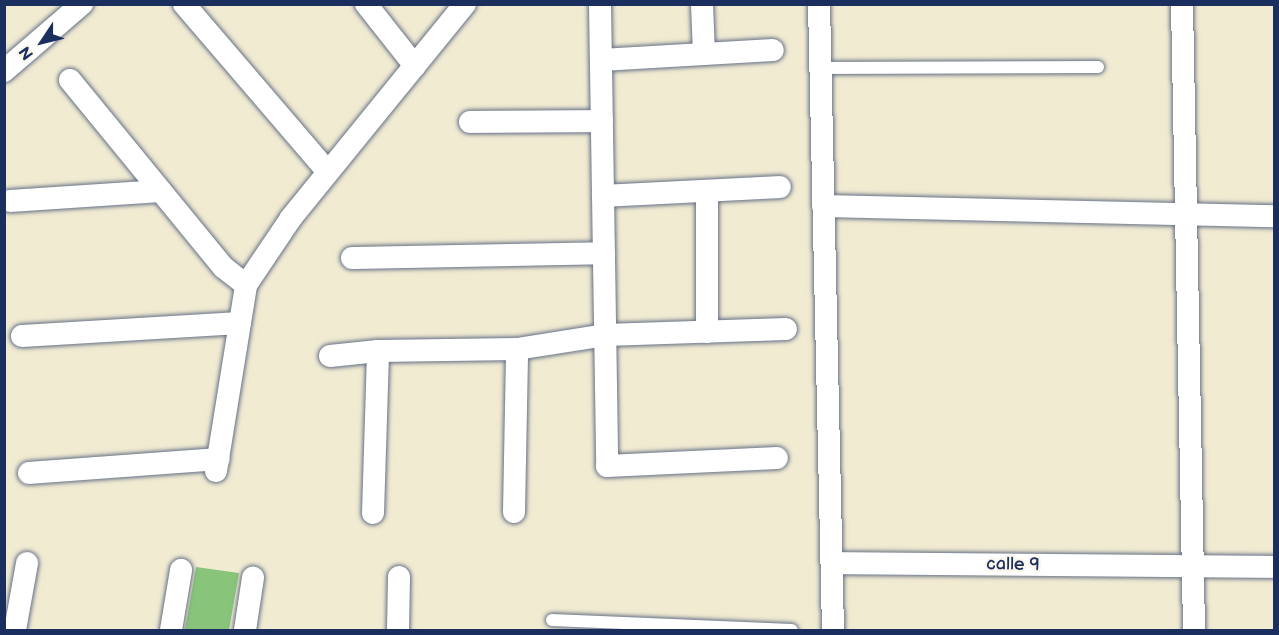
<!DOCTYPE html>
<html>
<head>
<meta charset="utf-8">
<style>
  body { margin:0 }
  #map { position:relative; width:1279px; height:635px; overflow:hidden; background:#f1ebd2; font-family:"Balsamiq Sans",sans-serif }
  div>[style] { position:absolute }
  .green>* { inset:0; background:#88c57b }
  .roads { filter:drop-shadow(0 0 2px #667187) drop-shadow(0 0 2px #667187) }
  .service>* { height:12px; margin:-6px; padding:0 6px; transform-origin:6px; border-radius:6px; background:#fff }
  .minor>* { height:22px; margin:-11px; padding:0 11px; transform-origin:11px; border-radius:11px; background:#fff }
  span { translate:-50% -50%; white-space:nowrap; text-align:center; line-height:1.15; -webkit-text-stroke:5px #fbf7ec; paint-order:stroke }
  .street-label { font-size:18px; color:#1b2f5e }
  .frame { position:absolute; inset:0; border:6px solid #1b2f5e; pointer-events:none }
  .north { position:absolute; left:12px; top:12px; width:60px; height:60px; -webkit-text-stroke:4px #fbf7ec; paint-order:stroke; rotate:235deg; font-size:16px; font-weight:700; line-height:24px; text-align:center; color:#1b2f5e }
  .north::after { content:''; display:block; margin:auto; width:21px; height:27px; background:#1b2f5e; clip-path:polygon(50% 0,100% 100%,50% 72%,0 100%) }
</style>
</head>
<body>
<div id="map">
  <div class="green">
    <i style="clip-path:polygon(196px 567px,239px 573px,229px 630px,185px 630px)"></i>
  </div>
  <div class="roads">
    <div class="service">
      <i style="left:820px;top:68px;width:278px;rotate:-0.2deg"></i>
      <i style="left:552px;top:620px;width:240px;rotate:2.4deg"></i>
    </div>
    <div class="minor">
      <i style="left:184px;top:4px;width:221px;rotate:49.4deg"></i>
      <i style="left:366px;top:4px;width:79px;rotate:51.7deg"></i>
      <i style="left:600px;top:4px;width:462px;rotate:89.1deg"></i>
      <i style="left:607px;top:466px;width:170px;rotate:-2.7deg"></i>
      <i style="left:702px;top:4px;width:50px;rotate:87.7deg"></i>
      <i style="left:819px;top:4px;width:626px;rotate:88.72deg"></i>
      <i style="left:1182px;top:4px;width:626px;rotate:88.9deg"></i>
      <i style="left:601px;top:60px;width:172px;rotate:-3.3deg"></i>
      <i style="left:4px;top:71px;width:103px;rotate:-40.7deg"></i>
      <i style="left:70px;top:80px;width:242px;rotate:50.7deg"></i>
      <i style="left:223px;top:267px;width:29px;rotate:38deg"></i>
      <i style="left:470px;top:122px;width:132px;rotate:-0.4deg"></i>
      <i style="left:603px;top:196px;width:177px;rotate:-2.9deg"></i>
      <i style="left:10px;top:201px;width:151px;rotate:-3.8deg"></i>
      <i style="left:823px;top:206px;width:451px;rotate:1.3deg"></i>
      <i style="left:352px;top:258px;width:252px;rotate:-1.1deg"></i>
      <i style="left:707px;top:332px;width:141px;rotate:-90deg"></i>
      <i style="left:22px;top:336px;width:218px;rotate:-3.4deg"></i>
      <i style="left:330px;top:356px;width:48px;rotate:-5.9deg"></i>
      <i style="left:378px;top:351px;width:139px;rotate:-0.8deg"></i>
      <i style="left:517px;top:349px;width:89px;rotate:-9deg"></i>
      <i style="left:605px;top:335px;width:181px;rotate:-1.9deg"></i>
      <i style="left:216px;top:471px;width:188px;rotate:-80.8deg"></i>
      <i style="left:246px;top:285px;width:81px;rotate:-56.1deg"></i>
      <i style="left:291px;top:218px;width:276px;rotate:-50.9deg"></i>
      <i style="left:29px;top:473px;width:190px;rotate:-4.2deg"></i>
      <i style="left:514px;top:512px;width:163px;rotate:-88.9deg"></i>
      <i style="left:373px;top:513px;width:162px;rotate:-88.2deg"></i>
      <i style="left:832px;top:563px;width:442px;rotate:0.5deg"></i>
      <i style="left:15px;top:630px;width:68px;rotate:-79.8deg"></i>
      <i style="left:171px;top:630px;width:61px;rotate:-80.5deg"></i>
      <i style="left:245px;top:630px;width:53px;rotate:-81.3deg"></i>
      <i style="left:398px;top:630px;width:53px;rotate:-88.9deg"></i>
    </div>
  </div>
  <div class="street-label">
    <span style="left:1013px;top:565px;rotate:1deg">calle 9</span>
  </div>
  <div class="frame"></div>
  <div class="north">N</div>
</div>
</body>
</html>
